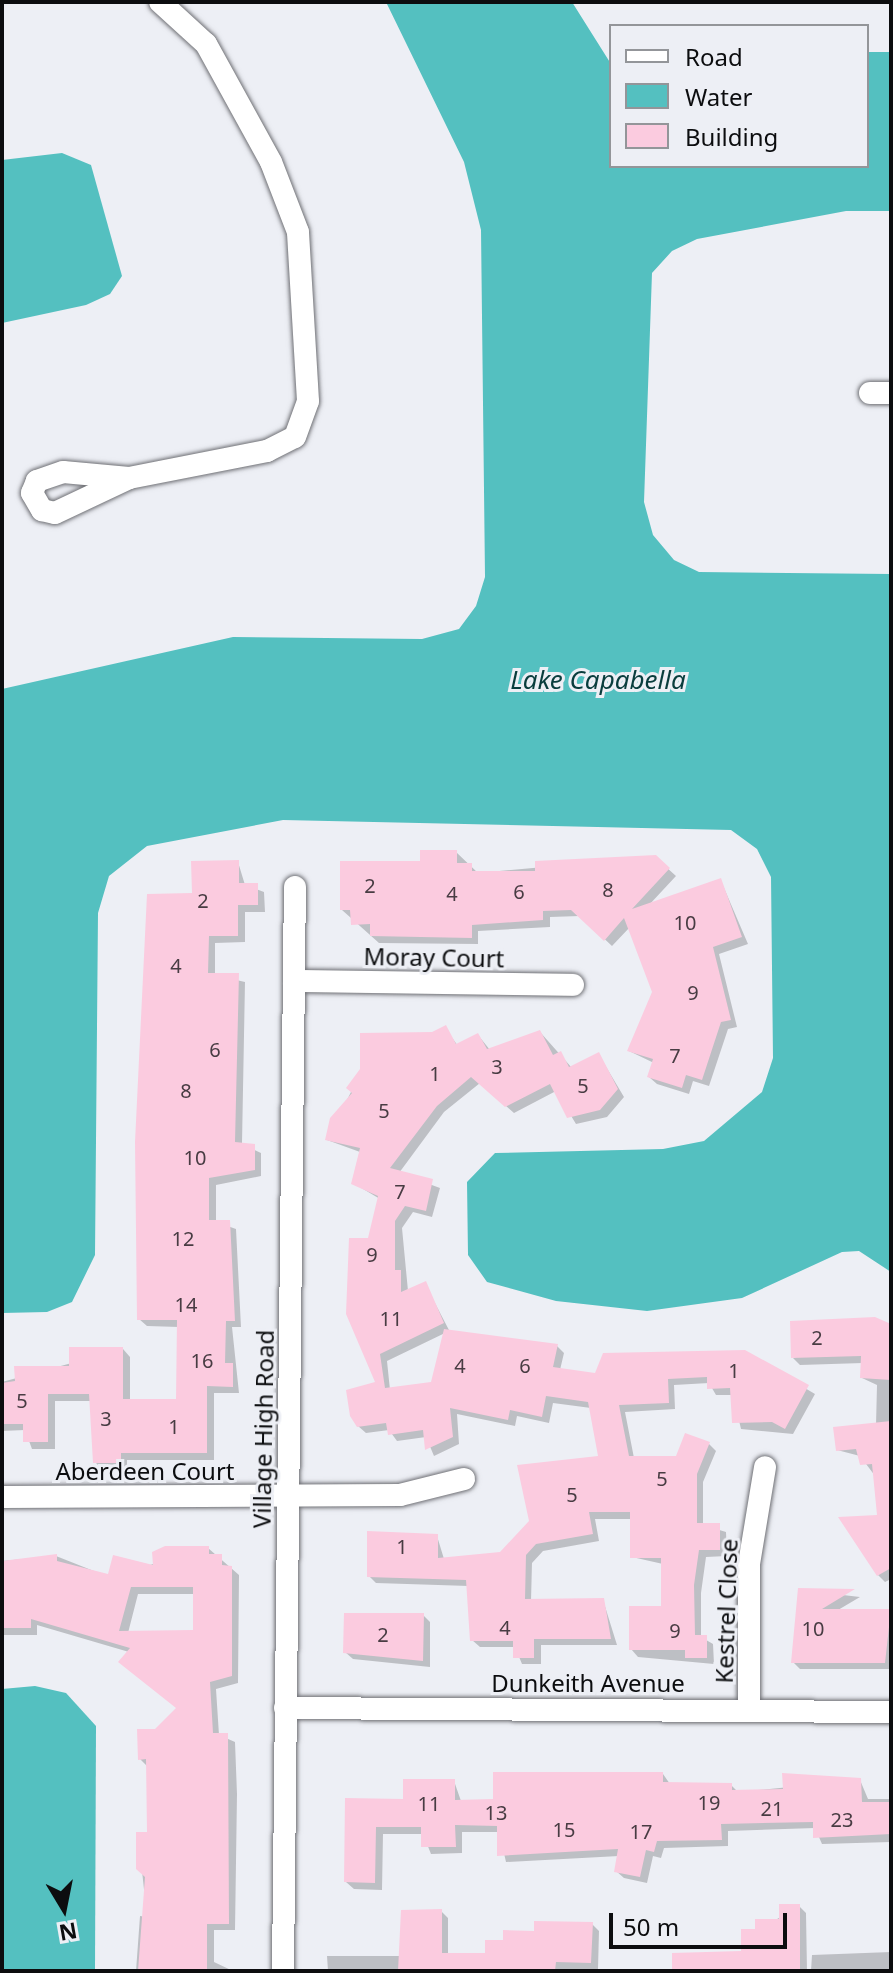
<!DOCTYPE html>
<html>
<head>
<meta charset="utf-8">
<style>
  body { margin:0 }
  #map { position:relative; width:893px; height:1973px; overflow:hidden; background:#edeff5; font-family:"Noto Sans",sans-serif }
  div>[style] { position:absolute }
  .water>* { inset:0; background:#54c0c0 }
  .shadow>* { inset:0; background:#0003 }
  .building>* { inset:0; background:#fbcbdf }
  .roads { filter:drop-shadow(0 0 2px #6f7075) drop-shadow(0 0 2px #6f7075) }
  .minor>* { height:22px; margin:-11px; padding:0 11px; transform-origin:11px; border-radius:11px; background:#fff }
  span { translate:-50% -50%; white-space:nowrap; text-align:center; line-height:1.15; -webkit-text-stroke:6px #edeff5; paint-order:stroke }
  .number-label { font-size:20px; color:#483c43 }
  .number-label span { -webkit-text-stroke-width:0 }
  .street-label { font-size:24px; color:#0c0d0f }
  .water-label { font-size:26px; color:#093d3d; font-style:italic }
  .frame { position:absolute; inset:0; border:4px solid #0c0d0f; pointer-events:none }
  .legend { position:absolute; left:609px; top:24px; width:260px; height:144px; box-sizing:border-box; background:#edeff5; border:2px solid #939599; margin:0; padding:10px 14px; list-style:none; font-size:24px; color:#0c0d0f }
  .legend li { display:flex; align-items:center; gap:16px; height:40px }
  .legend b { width:40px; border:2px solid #939599 }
  .north { position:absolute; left:24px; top:1869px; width:80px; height:80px; -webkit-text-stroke:6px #edeff5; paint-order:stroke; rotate:170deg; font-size:22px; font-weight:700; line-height:32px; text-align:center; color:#0c0d0f }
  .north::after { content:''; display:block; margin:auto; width:28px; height:36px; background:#0c0d0f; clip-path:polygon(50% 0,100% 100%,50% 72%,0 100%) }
  .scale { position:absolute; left:609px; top:1913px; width:178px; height:36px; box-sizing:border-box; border:4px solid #0c0d0f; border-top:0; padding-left:10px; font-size:24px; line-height:28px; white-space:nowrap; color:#0c0d0f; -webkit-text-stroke:6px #edeff5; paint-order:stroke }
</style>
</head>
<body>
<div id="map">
  <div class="water">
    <i style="clip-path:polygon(386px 2px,572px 2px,611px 64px,611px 166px,867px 166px,867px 52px,891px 52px,891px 211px,846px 211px,697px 239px,672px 251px,652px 273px,644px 502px,653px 535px,674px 560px,699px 572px,891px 574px,891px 1272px,859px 1251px,842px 1252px,742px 1298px,647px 1311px,556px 1301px,487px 1282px,468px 1255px,467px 1182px,495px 1153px,663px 1149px,704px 1141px,762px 1092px,773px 1058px,771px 877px,757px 849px,731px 830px,283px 820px,147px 846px,109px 876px,98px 913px,95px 1255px,72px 1302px,47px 1312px,2px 1313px,2px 689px,233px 637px,422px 639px,459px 629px,476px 606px,485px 577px,481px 230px,464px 162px)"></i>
    <i style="clip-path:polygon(62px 153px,91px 165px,122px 276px,110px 294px,86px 305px,2px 323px,2px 160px)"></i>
    <i style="clip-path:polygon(35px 1686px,66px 1693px,96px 1726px,95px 1971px,2px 1971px,2px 1689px)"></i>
  </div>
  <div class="shadow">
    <i style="clip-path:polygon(456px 852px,478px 873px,655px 857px,676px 876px,649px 905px,721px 881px,748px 944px,719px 954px,737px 1027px,728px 1029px,709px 1086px,693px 1081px,689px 1094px,657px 1084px,649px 1077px,654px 1063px,629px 1051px,654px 992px,630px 927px,612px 946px,580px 916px,550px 917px,550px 927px,478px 931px,478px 944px,379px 943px,342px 910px,422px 863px)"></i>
    <i style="clip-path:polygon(238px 862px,245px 885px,264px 892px,265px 912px,245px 912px,245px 942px,215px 943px,215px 975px,245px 982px,242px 1144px,261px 1153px,261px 1176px,216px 1185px,216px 1222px,236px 1229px,241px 1327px,232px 1327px,239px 1393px,214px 1393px,214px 1460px,127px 1460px,127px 1470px,103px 1470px,95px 1462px,92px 1401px,55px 1401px,55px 1449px,32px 1449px,25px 1430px,2px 1431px,2px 1382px,123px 1349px,130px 1357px,130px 1401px,178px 1401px,179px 1327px,147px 1326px,139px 1319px,194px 895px)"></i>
    <i style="clip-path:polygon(evenodd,445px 1028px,458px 1046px,478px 1035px,490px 1050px,540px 1032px,572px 1068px,599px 1055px,624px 1097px,607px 1117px,576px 1124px,556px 1091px,514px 1113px,480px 1083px,444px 1112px,399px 1173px,440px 1188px,432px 1217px,413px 1212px,402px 1228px,408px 1291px,425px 1284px,450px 1332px,557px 1346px,564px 1353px,560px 1370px,596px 1375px,744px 1352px,815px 1394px,793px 1434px,741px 1429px,733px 1395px,716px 1395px,709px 1383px,674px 1385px,675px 1409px,625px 1412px,634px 1458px,678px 1458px,708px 1443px,716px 1451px,703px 1482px,703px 1525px,726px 1532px,727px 1556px,706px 1557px,701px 1593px,701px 1637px,713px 1644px,714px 1664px,638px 1657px,631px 1649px,663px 1608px,663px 1564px,632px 1557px,632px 1519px,595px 1519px,599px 1541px,543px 1551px,532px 1563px,531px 1601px,603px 1600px,617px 1645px,541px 1645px,541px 1664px,522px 1664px,515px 1647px,480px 1647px,472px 1640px,469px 1586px,376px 1583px,369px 1576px,437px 1536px,444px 1559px,501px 1554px,600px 1457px,591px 1408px,553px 1403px,549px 1423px,517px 1416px,515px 1426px,457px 1414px,459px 1444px,434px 1456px,426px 1437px,397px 1441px,389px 1430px,366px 1433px,358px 1426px,378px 1383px,369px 1240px,380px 1199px,353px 1183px,360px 1152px,327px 1140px,362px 1070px,445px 1028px,445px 1333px,433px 1384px,390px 1390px,387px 1361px,445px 1333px)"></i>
    <i style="clip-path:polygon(891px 1326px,891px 1497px,860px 1456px,837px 1450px,876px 1425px,877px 1385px,862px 1378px,863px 1363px,800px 1365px,793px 1358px)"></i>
    <i style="clip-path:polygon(891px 1524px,891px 1579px,885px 1582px,878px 1575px)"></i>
    <i style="clip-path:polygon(evenodd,208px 1548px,239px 1575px,238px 1683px,216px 1689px,219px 1735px,235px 1742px,237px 1794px,235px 1930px,214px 1930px,214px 1962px,233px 1971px,136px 1971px,140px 1916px,147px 1917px,138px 1834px,149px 1834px,147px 1766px,140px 1759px,178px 1709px,129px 1652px,37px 1625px,37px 1635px,2px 1635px,2px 1561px,56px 1556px,109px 1577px,208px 1548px,138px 1594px,195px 1594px,195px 1632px,128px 1633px,138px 1594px)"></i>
    <i style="clip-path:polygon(800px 1590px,860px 1597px,838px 1610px,891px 1610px,891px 1669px,800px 1669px,793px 1662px)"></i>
    <i style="clip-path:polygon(423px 1615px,430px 1622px,430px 1667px,353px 1659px,345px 1652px)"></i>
    <i style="clip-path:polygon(663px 1774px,670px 1784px,731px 1785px,738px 1792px,860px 1780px,868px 1799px,891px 1799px,891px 1842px,822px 1844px,815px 1828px,728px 1831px,728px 1846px,664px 1848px,661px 1858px,653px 1856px,647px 1883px,624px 1878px,616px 1871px,619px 1856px,506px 1862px,499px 1832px,462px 1832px,462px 1853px,431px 1854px,423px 1834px,383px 1834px,382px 1890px,354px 1889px,346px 1882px,347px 1800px,405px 1801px,454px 1781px,461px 1801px,495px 1801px)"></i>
    <i style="clip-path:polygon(799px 1906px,806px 1913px,807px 1971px,674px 1971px,743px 1953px,757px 1931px)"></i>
    <i style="clip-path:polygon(441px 1911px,448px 1918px,448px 1955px,487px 1955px,536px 1933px,592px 1924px,599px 1931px,598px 1969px,328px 1971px,327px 1956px,400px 1956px)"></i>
    <i style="clip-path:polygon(891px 1952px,891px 1971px,811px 1971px,812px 1955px)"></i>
  </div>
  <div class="building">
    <i style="clip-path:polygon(420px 850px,457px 850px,457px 863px,472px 863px,472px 871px,535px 871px,535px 861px,656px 855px,670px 868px,632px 909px,721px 878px,742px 937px,713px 947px,731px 1020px,721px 1022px,702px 1080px,686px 1075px,682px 1088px,647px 1077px,653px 1059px,627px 1051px,652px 992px,624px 918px,604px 941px,571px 910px,543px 911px,543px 920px,472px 925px,472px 938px,370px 936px,370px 924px,351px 925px,350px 910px,340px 910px,340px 861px,420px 861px)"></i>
    <i style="clip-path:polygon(239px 860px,239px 883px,258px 883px,258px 905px,238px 905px,238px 936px,209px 936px,208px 973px,239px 973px,235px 1142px,255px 1144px,255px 1170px,209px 1178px,209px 1220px,230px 1220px,235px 1321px,226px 1321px,225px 1363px,233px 1363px,233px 1387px,207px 1386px,207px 1453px,121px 1453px,121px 1463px,93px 1463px,89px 1394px,48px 1394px,48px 1442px,23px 1442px,23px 1424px,3px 1424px,2px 1383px,15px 1381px,14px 1366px,69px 1366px,69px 1347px,123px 1347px,123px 1399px,176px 1399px,177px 1320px,137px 1320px,135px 1142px,147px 894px,192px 893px,191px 861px)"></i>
    <i style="clip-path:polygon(446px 1025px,456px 1044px,478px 1033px,487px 1049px,540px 1030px,553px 1055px,561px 1051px,569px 1067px,599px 1052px,618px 1089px,600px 1110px,567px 1118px,550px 1084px,505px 1107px,471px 1077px,437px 1106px,390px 1168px,433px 1179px,426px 1211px,405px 1206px,395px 1221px,395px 1270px,401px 1270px,401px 1292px,426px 1281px,444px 1323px,380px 1354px,385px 1388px,431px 1382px,444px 1329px,558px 1344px,553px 1367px,595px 1373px,603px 1353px,745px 1350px,809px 1385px,785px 1429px,772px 1422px,732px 1423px,730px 1388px,707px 1389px,707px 1377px,668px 1379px,669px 1403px,619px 1405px,629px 1456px,676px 1456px,685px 1433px,710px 1442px,697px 1474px,697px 1523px,720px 1523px,720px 1550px,699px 1550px,694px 1585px,695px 1635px,707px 1635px,707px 1658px,685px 1658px,685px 1650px,629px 1650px,629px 1606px,661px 1606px,661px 1558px,630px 1558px,630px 1512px,589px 1512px,593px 1534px,536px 1544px,526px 1555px,525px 1599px,604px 1598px,611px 1639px,534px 1639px,534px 1658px,513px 1658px,513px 1641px,470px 1641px,466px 1580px,367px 1577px,367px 1531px,438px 1534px,438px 1558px,500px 1552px,529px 1521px,517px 1465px,598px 1456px,588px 1402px,546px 1396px,542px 1417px,510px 1410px,508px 1420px,450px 1408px,453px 1437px,425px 1450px,423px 1430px,388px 1435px,386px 1423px,357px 1427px,350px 1416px,346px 1390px,375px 1382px,346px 1314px,349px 1238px,368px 1238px,378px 1196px,351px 1184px,360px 1148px,325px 1140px,330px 1118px,352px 1093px,346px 1088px,360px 1069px,360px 1033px,432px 1032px)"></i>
    <i style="clip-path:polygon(875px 1317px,891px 1324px,891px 1380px,860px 1378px,861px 1356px,791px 1358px,790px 1321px)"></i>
    <i style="clip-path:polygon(891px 1421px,891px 1568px,877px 1576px,838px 1517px,877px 1515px,872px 1464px,860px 1465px,856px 1449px,836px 1451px,833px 1427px)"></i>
    <i style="clip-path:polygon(evenodd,165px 1546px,209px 1546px,209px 1554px,222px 1554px,222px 1565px,232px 1566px,232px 1676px,210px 1682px,213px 1733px,228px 1733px,229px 1924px,207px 1924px,207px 1971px,138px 1971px,145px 1877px,136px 1869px,136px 1832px,147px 1832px,146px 1759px,138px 1760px,137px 1729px,155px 1729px,176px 1708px,118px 1662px,130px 1648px,31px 1619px,31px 1628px,2px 1628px,2px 1561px,57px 1554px,57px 1561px,108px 1574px,113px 1555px,153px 1565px,152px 1552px,165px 1546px,131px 1587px,193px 1587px,193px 1630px,119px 1631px,131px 1587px)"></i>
    <i style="clip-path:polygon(798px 1588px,855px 1589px,822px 1609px,891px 1609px,885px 1663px,791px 1663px)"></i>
    <i style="clip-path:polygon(344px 1613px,424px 1613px,423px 1661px,343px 1653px)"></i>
    <i style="clip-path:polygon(493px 1772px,663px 1772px,663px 1782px,732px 1783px,732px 1790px,783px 1789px,782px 1773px,861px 1778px,862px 1802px,891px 1802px,891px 1834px,813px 1838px,813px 1822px,721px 1824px,722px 1840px,657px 1841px,654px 1852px,646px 1850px,640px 1877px,614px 1872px,618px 1849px,497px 1856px,497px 1826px,455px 1825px,456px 1847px,421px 1847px,421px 1827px,376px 1827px,375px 1883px,344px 1882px,345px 1798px,403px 1799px,403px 1779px,455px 1779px,455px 1800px,493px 1799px)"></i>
    <i style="clip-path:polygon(779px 1904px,800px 1904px,800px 1971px,672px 1971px,672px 1953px,741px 1951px,741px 1929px,755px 1929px,755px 1919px,779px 1919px)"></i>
    <i style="clip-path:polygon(442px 1909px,442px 1953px,485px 1953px,485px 1940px,503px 1940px,503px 1930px,534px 1931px,534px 1921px,593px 1922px,591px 1963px,556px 1962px,555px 1971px,398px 1971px,401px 1910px)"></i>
  </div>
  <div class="roads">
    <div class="minor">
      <i style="left:870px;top:393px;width:21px"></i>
      <i style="left:129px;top:478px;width:66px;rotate:-174.8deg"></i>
      <i style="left:63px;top:472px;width:28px;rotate:161deg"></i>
      <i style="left:37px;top:481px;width:13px;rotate:113deg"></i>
      <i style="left:32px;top:493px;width:20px;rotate:60deg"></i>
      <i style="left:42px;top:510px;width:13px;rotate:13deg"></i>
      <i style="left:55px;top:513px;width:82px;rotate:-25.3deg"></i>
      <i style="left:129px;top:478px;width:141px;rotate:-11.1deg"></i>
      <i style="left:267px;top:451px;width:31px;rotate:-27deg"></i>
      <i style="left:295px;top:437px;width:38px;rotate:-70deg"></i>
      <i style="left:308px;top:401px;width:169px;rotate:-93.4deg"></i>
      <i style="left:298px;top:232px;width:75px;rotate:-111.1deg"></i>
      <i style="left:271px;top:162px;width:135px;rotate:-118.8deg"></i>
      <i style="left:206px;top:44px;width:62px;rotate:-137.6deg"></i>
      <i style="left:294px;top:981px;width:279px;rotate:0.8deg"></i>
      <i style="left:2px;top:1497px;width:398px;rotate:-0.3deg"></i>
      <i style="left:400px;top:1495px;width:66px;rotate:-14deg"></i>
      <i style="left:285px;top:1708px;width:606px;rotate:0.38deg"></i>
      <i style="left:749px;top:1709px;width:145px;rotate:-90deg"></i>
      <i style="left:749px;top:1564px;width:98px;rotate:-80.6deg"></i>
      <i style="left:283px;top:1971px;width:1084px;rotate:-89.37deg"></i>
    </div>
  </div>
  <div class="number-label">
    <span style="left:370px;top:885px">2</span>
    <span style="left:608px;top:889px">8</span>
    <span style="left:519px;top:891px">6</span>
    <span style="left:452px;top:893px">4</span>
    <span style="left:203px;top:900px">2</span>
    <span style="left:685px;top:922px">10</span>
    <span style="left:176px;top:965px">4</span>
    <span style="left:693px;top:992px">9</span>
    <span style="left:215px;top:1049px">6</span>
    <span style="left:675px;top:1055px">7</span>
    <span style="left:497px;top:1066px">3</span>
    <span style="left:435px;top:1073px">1</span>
    <span style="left:583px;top:1085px">5</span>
    <span style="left:186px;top:1090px">8</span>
    <span style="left:384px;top:1110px">5</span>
    <span style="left:195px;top:1157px">10</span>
    <span style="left:400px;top:1191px">7</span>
    <span style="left:183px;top:1238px">12</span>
    <span style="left:372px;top:1254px">9</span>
    <span style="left:186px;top:1304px">14</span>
    <span style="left:391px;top:1318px">11</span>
    <span style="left:817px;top:1337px">2</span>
    <span style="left:202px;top:1360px">16</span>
    <span style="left:460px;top:1365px">4</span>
    <span style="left:525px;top:1365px">6</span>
    <span style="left:734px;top:1370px">1</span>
    <span style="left:22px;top:1400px">5</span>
    <span style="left:106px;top:1418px">3</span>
    <span style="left:174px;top:1426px">1</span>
    <span style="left:662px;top:1478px">5</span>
    <span style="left:572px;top:1494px">5</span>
    <span style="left:402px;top:1546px">1</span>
    <span style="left:505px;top:1627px">4</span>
    <span style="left:813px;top:1628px">10</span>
    <span style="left:675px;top:1630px">9</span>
    <span style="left:383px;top:1634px">2</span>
    <span style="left:709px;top:1802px">19</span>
    <span style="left:429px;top:1803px">11</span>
    <span style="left:772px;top:1808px">21</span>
    <span style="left:496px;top:1812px">13</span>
    <span style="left:842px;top:1819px">23</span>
    <span style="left:564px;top:1829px">15</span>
    <span style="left:641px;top:1831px">17</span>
  </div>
  <div class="street-label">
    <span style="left:434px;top:957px;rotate:1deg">Moray Court</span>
    <span style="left:263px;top:1429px;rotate:-89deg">Village High Road</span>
    <span style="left:145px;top:1471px">Aberdeen Court</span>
    <span style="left:726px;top:1611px;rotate:-88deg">Kestrel Close</span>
    <span style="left:588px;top:1683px">Dunkeith Avenue</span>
  </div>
  <div class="water-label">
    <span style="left:598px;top:680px">Lake Capabella</span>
  </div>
  <div class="frame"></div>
  <ul class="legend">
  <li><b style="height:10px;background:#fff"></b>Road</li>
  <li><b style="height:22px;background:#54c0c0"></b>Water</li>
  <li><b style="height:22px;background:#fbcbdf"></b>Building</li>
  </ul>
  <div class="north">N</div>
  <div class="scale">50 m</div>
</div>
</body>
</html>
